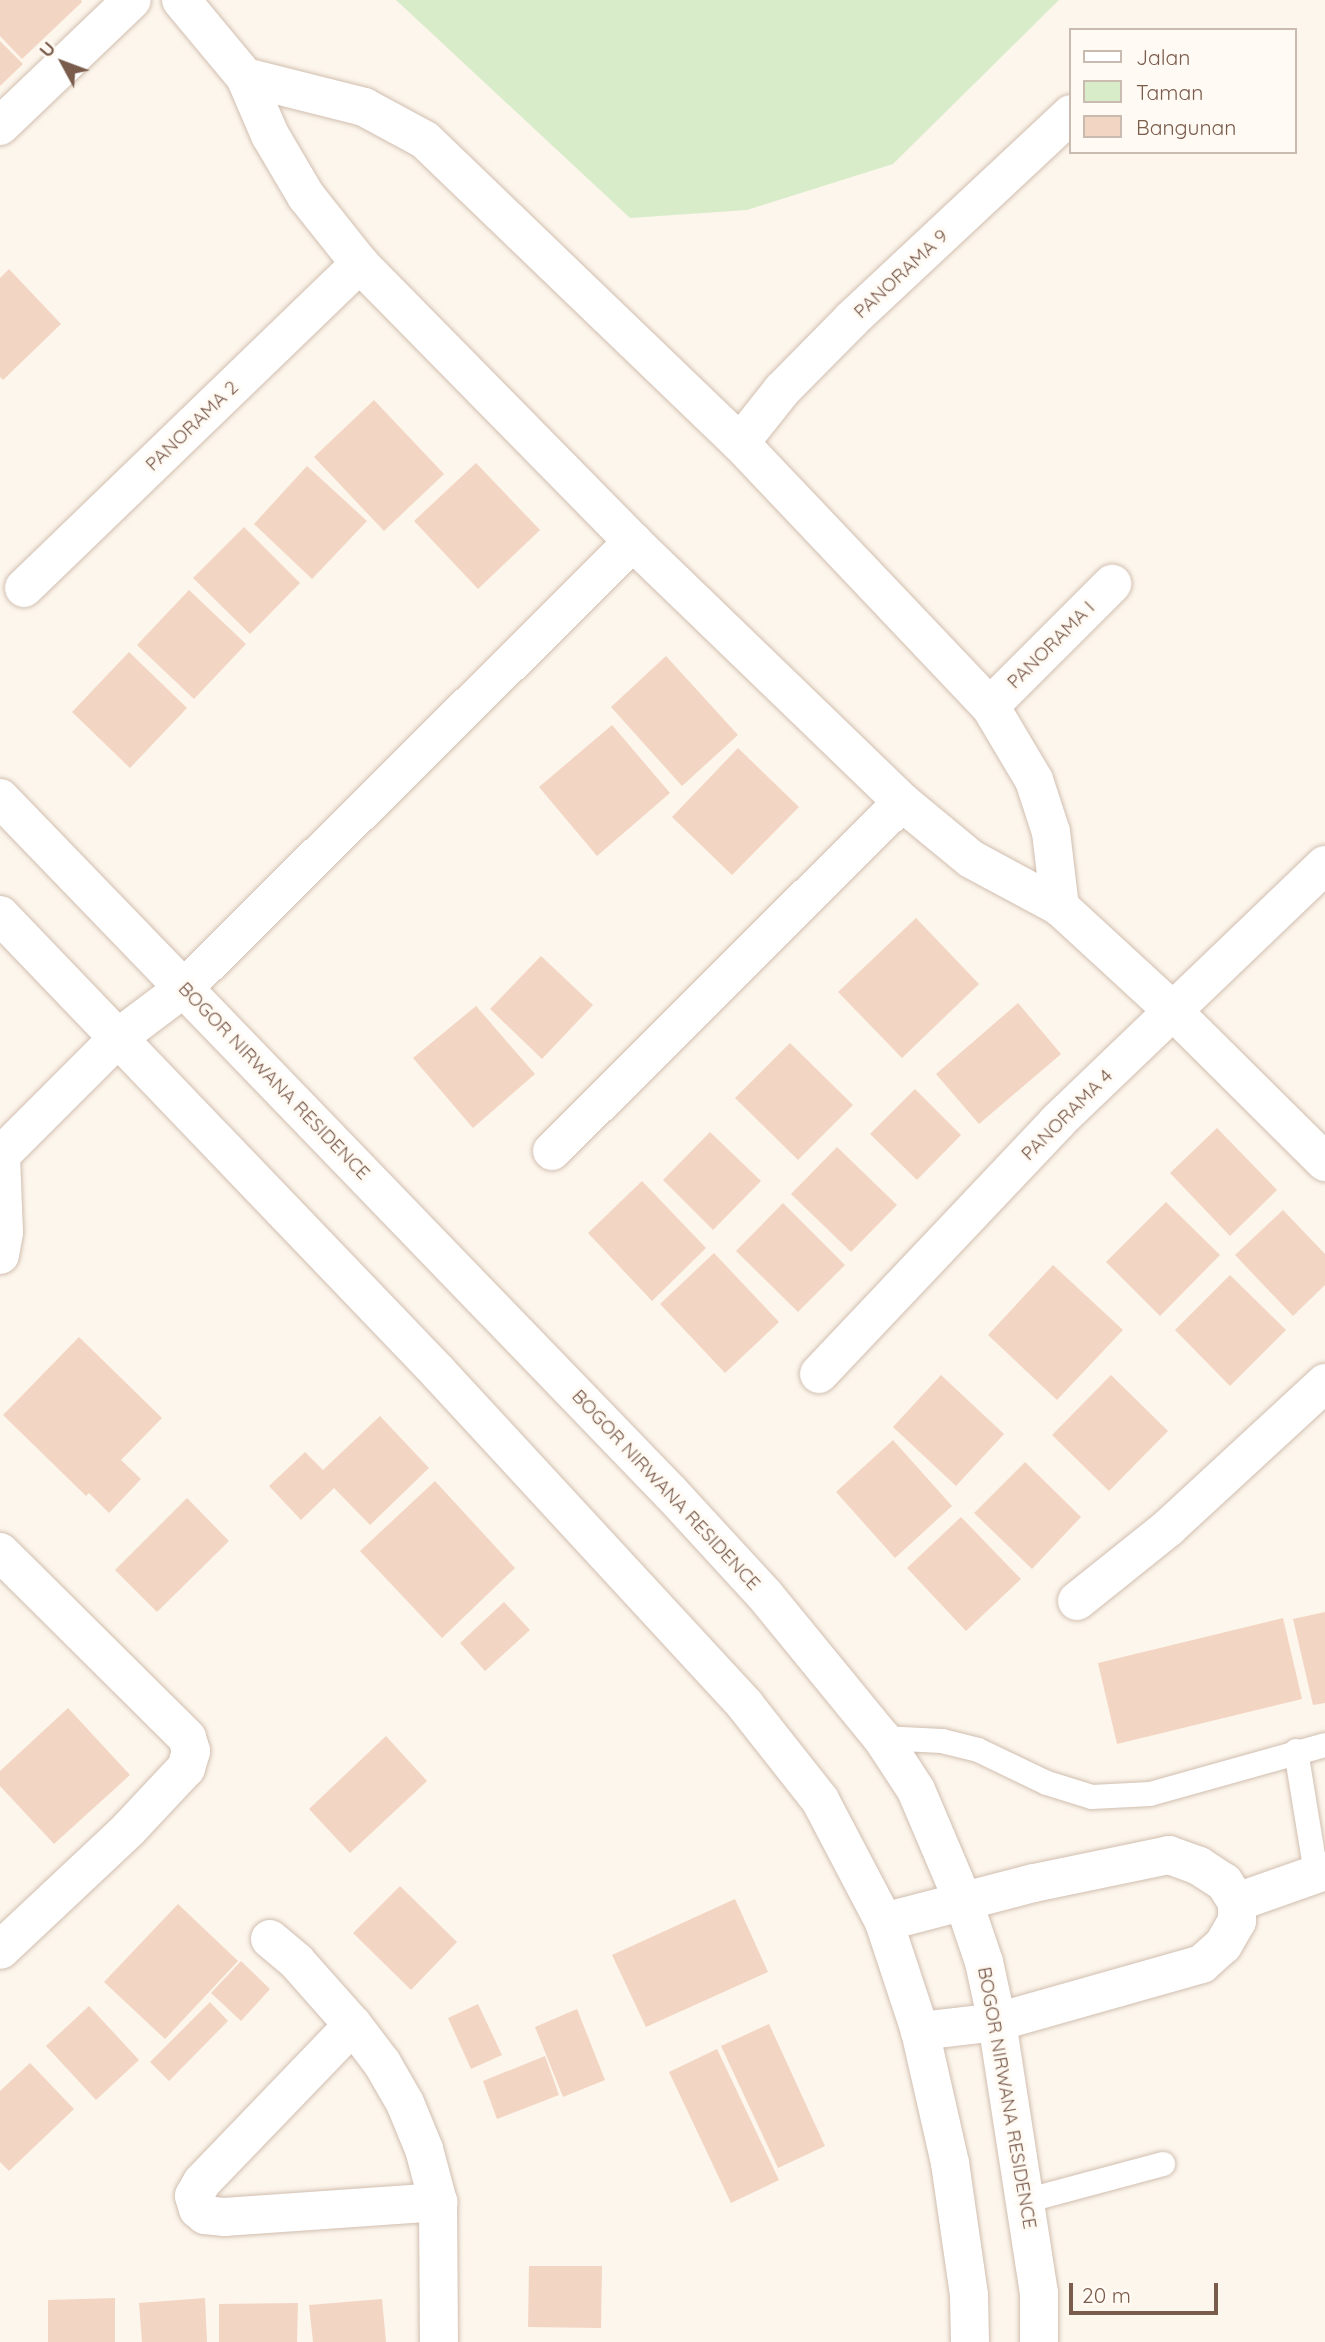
<!DOCTYPE html>
<html>
<head>
<meta charset="utf-8">
<style>
  body { margin:0 }
  #map { position:relative; width:1325px; height:2342px; overflow:hidden; background:#fdf6ec; font-family:Quicksand,sans-serif }
  div>[style] { position:absolute }
  .green>* { inset:0; background:#d8ecc9 }
  .building>* { inset:0; background:#f3d5c3 }
  .roads { filter:drop-shadow(0 0 2px #d1beb0) drop-shadow(0 0 2px #d1beb0) }
  .lane>* { height:24px; margin:-12px; padding:0 12px; transform-origin:12px; border-radius:12px; background:#fff }
  .street>* { height:38px; margin:-19px; padding:0 19px; transform-origin:19px; border-radius:19px; background:#fff }
  .secondary>* { height:38px; margin:-19px; padding:0 19px; transform-origin:19px; border-radius:19px; background:#fff }
  span { translate:-50% -50%; white-space:nowrap; text-align:center; line-height:1.15; -webkit-text-stroke:6px #fffaf3; paint-order:stroke }
  .street-label { font-size:19px; color:#7a5c4d }
  .legend { position:absolute; left:1069px; top:28px; width:228px; height:126px; box-sizing:border-box; background:#fffaf3; border:2px solid #cabbb1; margin:0; padding:9px 12px; list-style:none; font-size:21px; color:#7a5c4d }
  .legend li { display:flex; align-items:center; gap:14px; height:35px }
  .legend b { width:35px; border:2px solid #cabbb1 }
  .north { position:absolute; left:28px; top:28px; width:70px; height:70px; -webkit-text-stroke:5px #fffaf3; paint-order:stroke; rotate:311deg; font-size:19px; font-weight:700; line-height:28px; text-align:center; color:#7a5c4d }
  .north::after { content:''; display:block; margin:auto; width:24px; height:32px; background:#7a5c4d; clip-path:polygon(50% 0,100% 100%,50% 72%,0 100%) }
  .scale { position:absolute; left:1069px; top:2283px; width:149px; height:32px; box-sizing:border-box; border:4px solid #7a5c4d; border-top:0; padding-left:9px; font-size:21px; line-height:24px; white-space:nowrap; color:#7a5c4d; -webkit-text-stroke:5px #fffaf3; paint-order:stroke }
</style>
</head>
<body>
<div id="map">
  <div class="green">
    <i style="clip-path:polygon(396px 0,1059px 0,893px 164px,747px 210px,630px 218px)"></i>
  </div>
  <div class="building">
    <i style="clip-path:polygon(0 0,81px 0,82px 2px,22px 59px,0 36px)"></i>
    <i style="clip-path:polygon(0 41px,23px 64px,0 86px)"></i>
    <i style="clip-path:polygon(9px 269px,61px 324px,3px 380px,0 377px,0 278px)"></i>
    <i style="clip-path:polygon(374px 400px,444px 474px,384px 531px,314px 457px)"></i>
    <i style="clip-path:polygon(476px 463px,540px 530px,478px 589px,414px 521px)"></i>
    <i style="clip-path:polygon(307px 466px,367px 521px,312px 579px,254px 524px)"></i>
    <i style="clip-path:polygon(244px 527px,300px 583px,250px 634px,193px 578px)"></i>
    <i style="clip-path:polygon(189px 590px,246px 644px,194px 699px,137px 645px)"></i>
    <i style="clip-path:polygon(129px 652px,187px 708px,130px 768px,72px 712px)"></i>
    <i style="clip-path:polygon(666px 656px,738px 735px,682px 786px,611px 707px)"></i>
    <i style="clip-path:polygon(612px 725px,670px 793px,597px 856px,539px 787px)"></i>
    <i style="clip-path:polygon(738px 748px,799px 807px,732px 875px,672px 817px)"></i>
    <i style="clip-path:polygon(916px 918px,979px 984px,902px 1058px,838px 992px)"></i>
    <i style="clip-path:polygon(541px 956px,593px 1005px,542px 1059px,490px 1009px)"></i>
    <i style="clip-path:polygon(1018px 1003px,1061px 1054px,979px 1124px,936px 1074px)"></i>
    <i style="clip-path:polygon(476px 1006px,535px 1074px,473px 1128px,413px 1058px)"></i>
    <i style="clip-path:polygon(790px 1043px,853px 1105px,798px 1160px,735px 1098px)"></i>
    <i style="clip-path:polygon(915px 1089px,961px 1135px,917px 1180px,870px 1134px)"></i>
    <i style="clip-path:polygon(1217px 1128px,1277px 1190px,1230px 1236px,1170px 1173px)"></i>
    <i style="clip-path:polygon(710px 1132px,761px 1181px,713px 1230px,663px 1180px)"></i>
    <i style="clip-path:polygon(837px 1147px,897px 1205px,851px 1252px,791px 1194px)"></i>
    <i style="clip-path:polygon(642px 1181px,706px 1248px,652px 1301px,588px 1233px)"></i>
    <i style="clip-path:polygon(1166px 1202px,1220px 1255px,1160px 1316px,1106px 1262px)"></i>
    <i style="clip-path:polygon(783px 1203px,845px 1265px,798px 1312px,736px 1251px)"></i>
    <i style="clip-path:polygon(1283px 1210px,1325px 1254px,1325px 1285px,1293px 1316px,1235px 1255px)"></i>
    <i style="clip-path:polygon(714px 1253px,779px 1322px,725px 1373px,660px 1304px)"></i>
    <i style="clip-path:polygon(1053px 1265px,1123px 1330px,1057px 1400px,988px 1335px)"></i>
    <i style="clip-path:polygon(1230px 1275px,1286px 1330px,1230px 1386px,1175px 1330px)"></i>
    <i style="clip-path:polygon(79px 1337px,162px 1418px,121px 1460px,141px 1479px,109px 1513px,89px 1493px,86px 1496px,3px 1415px)"></i>
    <i style="clip-path:polygon(941px 1375px,1004px 1434px,956px 1486px,893px 1427px)"></i>
    <i style="clip-path:polygon(1111px 1375px,1168px 1431px,1109px 1491px,1052px 1435px)"></i>
    <i style="clip-path:polygon(380px 1416px,429px 1468px,370px 1525px,334px 1488px,301px 1520px,269px 1486px,305px 1452px,323px 1470px)"></i>
    <i style="clip-path:polygon(893px 1440px,952px 1506px,895px 1558px,836px 1492px)"></i>
    <i style="clip-path:polygon(1025px 1462px,1081px 1517px,1032px 1569px,974px 1513px)"></i>
    <i style="clip-path:polygon(435px 1481px,515px 1568px,442px 1638px,360px 1551px)"></i>
    <i style="clip-path:polygon(187px 1498px,229px 1541px,157px 1612px,115px 1570px)"></i>
    <i style="clip-path:polygon(961px 1517px,1021px 1579px,966px 1631px,907px 1568px)"></i>
    <i style="clip-path:polygon(504px 1602px,530px 1630px,485px 1671px,460px 1643px)"></i>
    <i style="clip-path:polygon(1325px 1612px,1325px 1703px,1313px 1705px,1293px 1619px)"></i>
    <i style="clip-path:polygon(1283px 1618px,1302px 1699px,1117px 1744px,1098px 1663px)"></i>
    <i style="clip-path:polygon(68px 1708px,130px 1775px,54px 1844px,0 1786px,0 1771px)"></i>
    <i style="clip-path:polygon(386px 1736px,427px 1781px,350px 1853px,309px 1809px)"></i>
    <i style="clip-path:polygon(400px 1886px,457px 1942px,411px 1990px,353px 1933px)"></i>
    <i style="clip-path:polygon(735px 1899px,768px 1972px,646px 2027px,612px 1955px)"></i>
    <i style="clip-path:polygon(178px 1904px,238px 1961px,165px 2039px,104px 1982px)"></i>
    <i style="clip-path:polygon(241px 1961px,270px 1989px,241px 2021px,211px 1993px)"></i>
    <i style="clip-path:polygon(210px 2002px,228px 2021px,169px 2081px,150px 2062px)"></i>
    <i style="clip-path:polygon(478px 2004px,502px 2055px,471px 2069px,448px 2018px)"></i>
    <i style="clip-path:polygon(89px 2006px,139px 2060px,96px 2100px,46px 2046px)"></i>
    <i style="clip-path:polygon(577px 2009px,605px 2080px,563px 2097px,535px 2027px)"></i>
    <i style="clip-path:polygon(769px 2024px,825px 2146px,778px 2168px,721px 2046px)"></i>
    <i style="clip-path:polygon(717px 2049px,779px 2180px,731px 2203px,669px 2072px)"></i>
    <i style="clip-path:polygon(545px 2056px,559px 2095px,497px 2119px,483px 2081px)"></i>
    <i style="clip-path:polygon(30px 2063px,74px 2109px,9px 2171px,0 2162px,0 2091px)"></i>
    <i style="clip-path:polygon(529px 2266px,602px 2266px,601px 2328px,528px 2327px)"></i>
    <i style="clip-path:polygon(115px 2298px,115px 2342px,48px 2342px,48px 2300px)"></i>
    <i style="clip-path:polygon(205px 2298px,207px 2342px,142px 2342px,139px 2303px)"></i>
    <i style="clip-path:polygon(382px 2299px,386px 2342px,313px 2342px,309px 2305px)"></i>
    <i style="clip-path:polygon(298px 2303px,297px 2342px,219px 2342px,219px 2304px)"></i>
  </div>
  <div class="roads">
    <div class="lane">
      <i style="left:882px;top:1738px;width:60px;rotate:2.9deg"></i>
      <i style="left:942px;top:1741px;width:37px;rotate:14deg"></i>
      <i style="left:978px;top:1750px;width:76px;rotate:25.6deg"></i>
      <i style="left:1047px;top:1783px;width:47px;rotate:17.3deg"></i>
      <i style="left:1092px;top:1797px;width:58px;rotate:-3deg"></i>
      <i style="left:1150px;top:1794px;width:182px;rotate:-15.6deg"></i>
      <i style="left:1296px;top:1751px;width:124px;rotate:80.7deg"></i>
      <i style="left:1025px;top:2201px;width:143px;rotate:-15deg"></i>
    </div>
    <div class="street">
      <i style="left:181px;top:0;width:100px;rotate:50.3deg"></i>
      <i style="left:245px;top:77px;width:63px;rotate:66.7deg"></i>
      <i style="left:270px;top:135px;width:71px;rotate:59.5deg"></i>
      <i style="left:306px;top:196px;width:87px;rotate:51.5deg"></i>
      <i style="left:360px;top:264px;width:390px;rotate:45.5deg"></i>
      <i style="left:633px;top:542px;width:374px;rotate:44deg"></i>
      <i style="left:902px;top:802px;width:89px;rotate:39.6deg"></i>
      <i style="left:971px;top:859px;width:101px;rotate:28.3deg"></i>
      <i style="left:1060px;top:907px;width:155px;rotate:42.6deg"></i>
      <i style="left:1174px;top:1012px;width:213px;rotate:44.8deg"></i>
      <i style="left:245px;top:77px;width:123px;rotate:14.1deg"></i>
      <i style="left:364px;top:107px;width:69px;rotate:28.4deg"></i>
      <i style="left:425px;top:140px;width:437px;rotate:43.9deg"></i>
      <i style="left:740px;top:443px;width:363px;rotate:46.5deg"></i>
      <i style="left:990px;top:706px;width:86px;rotate:59.3deg"></i>
      <i style="left:1034px;top:780px;width:55px;rotate:71.9deg"></i>
      <i style="left:1051px;top:832px;width:76px;rotate:83.2deg"></i>
      <i style="left:0;top:126px;width:182px;rotate:-43.7deg"></i>
      <i style="left:740px;top:443px;width:68px;rotate:-51.6deg"></i>
      <i style="left:782px;top:390px;width:100px;rotate:-45.4deg"></i>
      <i style="left:852px;top:319px;width:300px;rotate:-43.1deg"></i>
      <i style="left:24px;top:588px;width:467px;rotate:-44deg"></i>
      <i style="left:990px;top:706px;width:173px;rotate:-45deg"></i>
      <i style="left:552px;top:1151px;width:494px;rotate:-44.9deg"></i>
      <i style="left:0;top:1156px;width:168px;rotate:-45deg"></i>
      <i style="left:119px;top:1037px;width:81px;rotate:-37deg"></i>
      <i style="left:184px;top:988px;width:633px;rotate:-44.81deg"></i>
      <i style="left:0;top:1255px;width:23px;rotate:-80deg"></i>
      <i style="left:4px;top:1232px;width:76px;rotate:-92.3deg"></i>
      <i style="left:819px;top:1374px;width:348px;rotate:-46.6deg"></i>
      <i style="left:1058px;top:1121px;width:370px;rotate:-43.8deg"></i>
      <i style="left:0;top:1552px;width:264px;rotate:44.8deg"></i>
      <i style="left:187px;top:1738px;width:14px;rotate:73deg"></i>
      <i style="left:191px;top:1751px;width:18px;rotate:106deg"></i>
      <i style="left:186px;top:1768px;width:85px;rotate:133.1deg"></i>
      <i style="left:128px;top:1830px;width:175px;rotate:136.8deg"></i>
      <i style="left:1077px;top:1601px;width:117px;rotate:-38.7deg"></i>
      <i style="left:1168px;top:1528px;width:214px;rotate:-42.7deg"></i>
      <i style="left:1237px;top:1902px;width:93px;rotate:-19.4deg"></i>
      <i style="left:884px;top:1922px;width:155px;rotate:-14.6deg"></i>
      <i style="left:1034px;top:1883px;width:138px;rotate:-11.7deg"></i>
      <i style="left:1169px;top:1855px;width:32px;rotate:20deg"></i>
      <i style="left:1199px;top:1866px;width:30px;rotate:33deg"></i>
      <i style="left:1224px;top:1882px;width:24px;rotate:57deg"></i>
      <i style="left:1237px;top:1902px;width:19px;rotate:90deg"></i>
      <i style="left:1237px;top:1921px;width:28px;rotate:120deg"></i>
      <i style="left:1223px;top:1945px;width:28px;rotate:138deg"></i>
      <i style="left:1202px;top:1964px;width:213px;rotate:164.2deg"></i>
      <i style="left:997px;top:2022px;width:78px;rotate:173.3deg"></i>
      <i style="left:270px;top:1939px;width:35px;rotate:40deg"></i>
      <i style="left:297px;top:1962px;width:84px;rotate:48.4deg"></i>
      <i style="left:353px;top:2025px;width:48px;rotate:52.7deg"></i>
      <i style="left:382px;top:2063px;width:46px;rotate:60.1deg"></i>
      <i style="left:405px;top:2103px;width:50px;rotate:67.6deg"></i>
      <i style="left:424px;top:2149px;width:55px;rotate:75.2deg"></i>
      <i style="left:438px;top:2202px;width:140px;rotate:89.6deg"></i>
      <i style="left:353px;top:2025px;width:218px;rotate:133.9deg"></i>
      <i style="left:202px;top:2182px;width:16px;rotate:120deg"></i>
      <i style="left:194px;top:2196px;width:14px;rotate:73deg"></i>
      <i style="left:198px;top:2209px;width:9px;rotate:41deg"></i>
      <i style="left:205px;top:2215px;width:20px;rotate:6deg"></i>
      <i style="left:225px;top:2217px;width:214px;rotate:-4deg"></i>
    </div>
    <div class="secondary">
      <i style="left:0;top:798px;width:966px;rotate:46.01deg"></i>
      <i style="left:671px;top:1493px;width:137px;rotate:47.4deg"></i>
      <i style="left:764px;top:1594px;width:186px;rotate:50.7deg"></i>
      <i style="left:882px;top:1738px;width:62px;rotate:56.8deg"></i>
      <i style="left:916px;top:1790px;width:123px;rotate:67deg"></i>
      <i style="left:964px;top:1903px;width:62px;rotate:71.3deg"></i>
      <i style="left:984px;top:1962px;width:61px;rotate:77.8deg"></i>
      <i style="left:997px;top:2022px;width:274px;rotate:81.2deg"></i>
      <i style="left:1039px;top:2293px;width:49px;rotate:90deg"></i>
      <i style="left:0;top:915px;width:634px;rotate:46.21deg"></i>
      <i style="left:439px;top:1373px;width:452px;rotate:47.3deg"></i>
      <i style="left:745px;top:1705px;width:121px;rotate:51.7deg"></i>
      <i style="left:820px;top:1800px;width:138px;rotate:62.3deg"></i>
      <i style="left:884px;top:1922px;width:115px;rotate:71.7deg"></i>
      <i style="left:920px;top:2031px;width:135px;rotate:77.2deg"></i>
      <i style="left:950px;top:2163px;width:133px;rotate:81.8deg"></i>
      <i style="left:969px;top:2295px;width:47px;rotate:88.8deg"></i>
    </div>
  </div>
  <div class="street-label">
    <span style="left:901px;top:274px;rotate:-43deg">PANORAMA 9</span>
    <span style="left:192px;top:426px;rotate:-44deg">PANORAMA 2</span>
    <span style="left:1051px;top:645px;rotate:-45deg">PANORAMA I</span>
    <span style="left:274px;top:1081px;rotate:46deg">BOGOR NIRWANA RESIDENCE</span>
    <span style="left:1067px;top:1115px;rotate:-45deg">PANORAMA 4</span>
    <span style="left:666px;top:1490px;rotate:47deg">BOGOR NIRWANA RESIDENCE</span>
    <span style="left:1007px;top:2098px;rotate:80deg">BOGOR NIRWANA RESIDENCE</span>
  </div>
  <ul class="legend">
  <li><b style="height:9px;background:#fff"></b>Jalan</li>
  <li><b style="height:19px;background:#d8ecc9"></b>Taman</li>
  <li><b style="height:19px;background:#f3d5c3"></b>Bangunan</li>
  </ul>
  <div class="north">U</div>
  <div class="scale">20 m</div>
</div>
</body>
</html>
